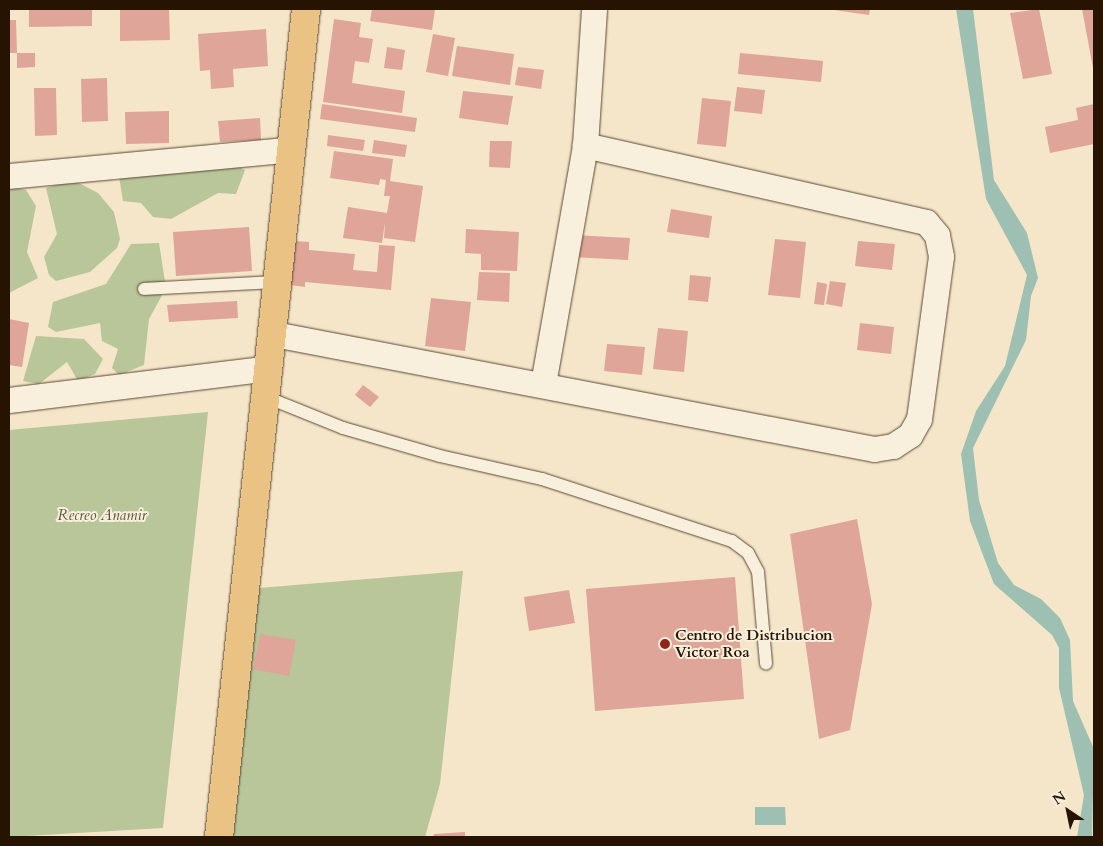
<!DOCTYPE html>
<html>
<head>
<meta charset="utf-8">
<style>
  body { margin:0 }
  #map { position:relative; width:1103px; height:846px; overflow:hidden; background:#f5e6c9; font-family:Cardo,serif }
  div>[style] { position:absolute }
  .green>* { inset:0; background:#b8c69a }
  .water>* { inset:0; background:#9dc0b2 }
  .building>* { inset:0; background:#dea598 }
  .roads { filter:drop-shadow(0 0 1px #5a4833) drop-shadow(0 0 1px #5a4833) }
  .lane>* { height:12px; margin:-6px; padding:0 6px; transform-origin:6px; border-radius:6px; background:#f8efdc }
  .street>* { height:25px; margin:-12.5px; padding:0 12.5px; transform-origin:12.5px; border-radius:12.5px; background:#f8efdc }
  .primary>* { height:28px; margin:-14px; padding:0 14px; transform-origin:14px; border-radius:14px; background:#eac384 }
  .dots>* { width:14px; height:14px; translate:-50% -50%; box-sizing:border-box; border:2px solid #f8efdc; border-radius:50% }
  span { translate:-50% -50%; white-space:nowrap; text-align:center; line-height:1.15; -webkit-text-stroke:4px #f8efdc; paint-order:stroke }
  .park-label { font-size:15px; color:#595237; font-style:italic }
  .poi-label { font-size:15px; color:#261301; font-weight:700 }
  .left { translate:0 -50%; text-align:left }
  .frame { position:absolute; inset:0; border:10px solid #261301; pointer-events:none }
  .north { position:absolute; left:1043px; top:786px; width:50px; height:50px; -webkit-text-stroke:4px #f8efdc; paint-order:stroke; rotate:326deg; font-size:14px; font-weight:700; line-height:20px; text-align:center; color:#261301 }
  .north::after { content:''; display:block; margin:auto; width:18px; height:22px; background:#261301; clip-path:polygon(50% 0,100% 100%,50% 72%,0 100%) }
</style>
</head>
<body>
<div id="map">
  <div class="green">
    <i style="clip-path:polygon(212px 153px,245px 170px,236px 194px,218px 193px,171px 219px,153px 217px,141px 203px,123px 201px,117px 165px)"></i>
    <i style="clip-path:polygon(73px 180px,98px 193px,114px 212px,120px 239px,117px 248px,90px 272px,56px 281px,49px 275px,44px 257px,57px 234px,46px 188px)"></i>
    <i style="clip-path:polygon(9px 186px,26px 190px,36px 206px,27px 252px,38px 278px,9px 293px)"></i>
    <i style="clip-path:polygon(159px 243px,166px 288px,149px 319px,144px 365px,119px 375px,112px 368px,118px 349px,102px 341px,100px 323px,56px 332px,48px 327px,53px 302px,106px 284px,131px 244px)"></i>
    <i style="clip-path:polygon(36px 336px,84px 339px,103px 359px,95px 374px,78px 381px,67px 362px,39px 384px,23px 381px)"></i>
    <i style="clip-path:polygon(208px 412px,163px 828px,9px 837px,9px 430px)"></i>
    <i style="clip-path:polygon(463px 571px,440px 784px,425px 837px,228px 837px,259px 588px)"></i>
  </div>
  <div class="water">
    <i style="clip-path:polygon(956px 9px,973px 9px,994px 180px,1027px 233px,1038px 278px,1031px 296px,1026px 340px,973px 448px,979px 500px,998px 563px,1014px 585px,1041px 599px,1060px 618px,1070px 640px,1073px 701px,1094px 749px,1092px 837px,1077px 837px,1084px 795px,1059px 688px,1059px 648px,1052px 635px,994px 584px,970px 521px,961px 454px,976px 411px,1005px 366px,1027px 275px,986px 199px)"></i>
    <i style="clip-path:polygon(755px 807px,785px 807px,786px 825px,755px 825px)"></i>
  </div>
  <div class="building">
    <i style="clip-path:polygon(29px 9px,92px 9px,92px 26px,29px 27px)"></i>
    <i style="clip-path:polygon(120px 9px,169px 9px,170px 40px,120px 41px)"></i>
    <i style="clip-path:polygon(372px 9px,435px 9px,432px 30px,370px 21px)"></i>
    <i style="clip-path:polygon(827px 9px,870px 9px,869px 15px)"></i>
    <i style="clip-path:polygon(1039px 9px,1052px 74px,1023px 79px,1010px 13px)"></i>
    <i style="clip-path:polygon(1082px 9px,1094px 9px,1094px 68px,1093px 68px)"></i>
    <i style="clip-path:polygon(334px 19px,361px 23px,359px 37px,373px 39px,369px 63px,355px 61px,352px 83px,405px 91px,402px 113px,323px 102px)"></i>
    <i style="clip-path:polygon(9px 20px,16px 20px,17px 53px,9px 53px)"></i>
    <i style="clip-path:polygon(266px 29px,268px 66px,233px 69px,234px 87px,211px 89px,210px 70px,200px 71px,198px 34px)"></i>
    <i style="clip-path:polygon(433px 34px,455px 38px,448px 76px,426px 72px)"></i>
    <i style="clip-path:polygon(457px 46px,514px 54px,510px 85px,452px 76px)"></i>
    <i style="clip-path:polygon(387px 47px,405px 50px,402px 70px,384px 68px)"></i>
    <i style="clip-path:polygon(17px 53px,35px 53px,35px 67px,17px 68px)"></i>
    <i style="clip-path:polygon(740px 53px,823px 61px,821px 82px,738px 74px)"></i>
    <i style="clip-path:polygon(518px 67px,544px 70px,541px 89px,515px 85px)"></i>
    <i style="clip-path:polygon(107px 78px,108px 121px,82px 122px,81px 79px)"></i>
    <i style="clip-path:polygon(737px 87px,765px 90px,762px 114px,734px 111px)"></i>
    <i style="clip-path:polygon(34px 88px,56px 88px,57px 135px,35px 136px)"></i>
    <i style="clip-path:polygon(463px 91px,513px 96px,508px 125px,459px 118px)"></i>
    <i style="clip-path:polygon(702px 98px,731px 101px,726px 147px,697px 144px)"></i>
    <i style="clip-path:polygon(322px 104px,417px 118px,415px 132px,320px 119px)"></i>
    <i style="clip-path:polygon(1094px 104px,1094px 144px,1050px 153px,1045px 127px,1078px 120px,1076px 108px)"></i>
    <i style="clip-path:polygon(169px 111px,169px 143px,126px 144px,125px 112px)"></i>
    <i style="clip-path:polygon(260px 118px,261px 140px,220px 142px,218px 121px)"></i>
    <i style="clip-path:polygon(328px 135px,365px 140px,363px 151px,327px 146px)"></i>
    <i style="clip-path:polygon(374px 140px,407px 145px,405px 157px,372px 153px)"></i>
    <i style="clip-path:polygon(490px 141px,512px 141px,510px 168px,489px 167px)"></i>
    <i style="clip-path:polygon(334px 151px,393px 159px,390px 181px,423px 186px,415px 242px,384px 238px,385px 222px,382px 243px,343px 238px,348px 207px,387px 213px,390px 196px,384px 196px,386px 180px,380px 179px,379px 185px,330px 178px)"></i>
    <i style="clip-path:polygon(671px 209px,712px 216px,709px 238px,667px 232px)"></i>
    <i style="clip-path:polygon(249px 227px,252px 271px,176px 276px,173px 232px)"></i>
    <i style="clip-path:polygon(466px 229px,519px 232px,517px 271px,481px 270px,481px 254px,465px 253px)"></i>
    <i style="clip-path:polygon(573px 235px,630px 238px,628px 260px,572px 257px)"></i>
    <i style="clip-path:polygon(775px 239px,806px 242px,800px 298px,768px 295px)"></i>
    <i style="clip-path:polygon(295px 241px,309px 242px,309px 250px,355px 254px,353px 270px,377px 272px,379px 245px,395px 246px,391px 290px,305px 282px,305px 287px,290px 285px)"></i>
    <i style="clip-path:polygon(858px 241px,895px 244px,892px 270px,855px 266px)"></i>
    <i style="clip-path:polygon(479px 272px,510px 273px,509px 302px,477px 300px)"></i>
    <i style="clip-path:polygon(690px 275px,711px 277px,708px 302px,688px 300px)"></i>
    <i style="clip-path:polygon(830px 281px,846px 283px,842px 307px,826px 304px)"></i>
    <i style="clip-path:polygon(817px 282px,827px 284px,824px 305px,814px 304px)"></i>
    <i style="clip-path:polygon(431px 298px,471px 302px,465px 351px,425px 346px)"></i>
    <i style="clip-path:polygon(237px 301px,238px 318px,169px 322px,167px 305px)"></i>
    <i style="clip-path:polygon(9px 319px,29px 323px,22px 367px,9px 365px)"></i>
    <i style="clip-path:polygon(860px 323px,894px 327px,891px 354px,857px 350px)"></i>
    <i style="clip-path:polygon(658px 328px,688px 331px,684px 372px,653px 369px)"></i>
    <i style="clip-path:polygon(607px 344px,645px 347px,642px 375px,604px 371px)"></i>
    <i style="clip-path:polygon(363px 385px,379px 397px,370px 407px,355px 395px)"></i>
    <i style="clip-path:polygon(857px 519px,872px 604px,850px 730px,819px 739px,790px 534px)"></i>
    <i style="clip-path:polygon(735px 577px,744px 699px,595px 711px,586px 589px)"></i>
    <i style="clip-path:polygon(569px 590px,575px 623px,529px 631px,524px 597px)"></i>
    <i style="clip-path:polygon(260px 634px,296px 640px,289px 676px,253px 669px)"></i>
    <i style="clip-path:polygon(465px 832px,465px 837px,433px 837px,434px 834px)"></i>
  </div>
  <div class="roads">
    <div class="lane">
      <i style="left:144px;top:289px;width:130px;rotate:-3.1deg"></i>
      <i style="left:266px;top:397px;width:83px;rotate:21.9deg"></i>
      <i style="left:343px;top:428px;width:101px;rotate:16.1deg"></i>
      <i style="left:440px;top:456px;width:105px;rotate:12.7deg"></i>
      <i style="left:542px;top:479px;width:200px;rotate:18.1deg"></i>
      <i style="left:732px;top:541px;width:20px;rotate:37deg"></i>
      <i style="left:748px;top:553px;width:21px;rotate:62deg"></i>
      <i style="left:758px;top:572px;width:92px;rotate:85deg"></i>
    </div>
    <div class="street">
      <i style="left:9px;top:176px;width:284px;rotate:-5.4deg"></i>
      <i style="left:274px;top:334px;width:611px;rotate:10.85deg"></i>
      <i style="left:874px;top:449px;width:19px;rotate:-9deg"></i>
      <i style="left:893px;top:446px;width:20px;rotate:-33deg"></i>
      <i style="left:910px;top:435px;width:18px;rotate:-61deg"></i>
      <i style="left:919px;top:419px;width:164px;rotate:-82.3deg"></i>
      <i style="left:941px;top:256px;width:21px;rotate:-101deg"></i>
      <i style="left:937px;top:235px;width:17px;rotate:-130deg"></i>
      <i style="left:926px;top:222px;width:350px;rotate:-167.3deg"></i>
      <i style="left:543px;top:384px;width:243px;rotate:-80deg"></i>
      <i style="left:585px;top:145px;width:136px;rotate:-86.2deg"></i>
      <i style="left:9px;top:400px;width:262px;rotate:-7deg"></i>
    </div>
    <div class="primary">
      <i style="left:219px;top:837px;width:833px;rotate:-84deg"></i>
    </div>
  </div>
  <div class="dots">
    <i style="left:665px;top:644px;background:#8f2418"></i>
  </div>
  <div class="park-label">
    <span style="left:102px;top:516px">Recreo Anamir</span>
  </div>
  <div class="poi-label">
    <span class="left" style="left:675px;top:644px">Centro de Distribucion<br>Victor Roa</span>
  </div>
  <div class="frame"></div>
  <div class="north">N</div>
</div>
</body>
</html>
